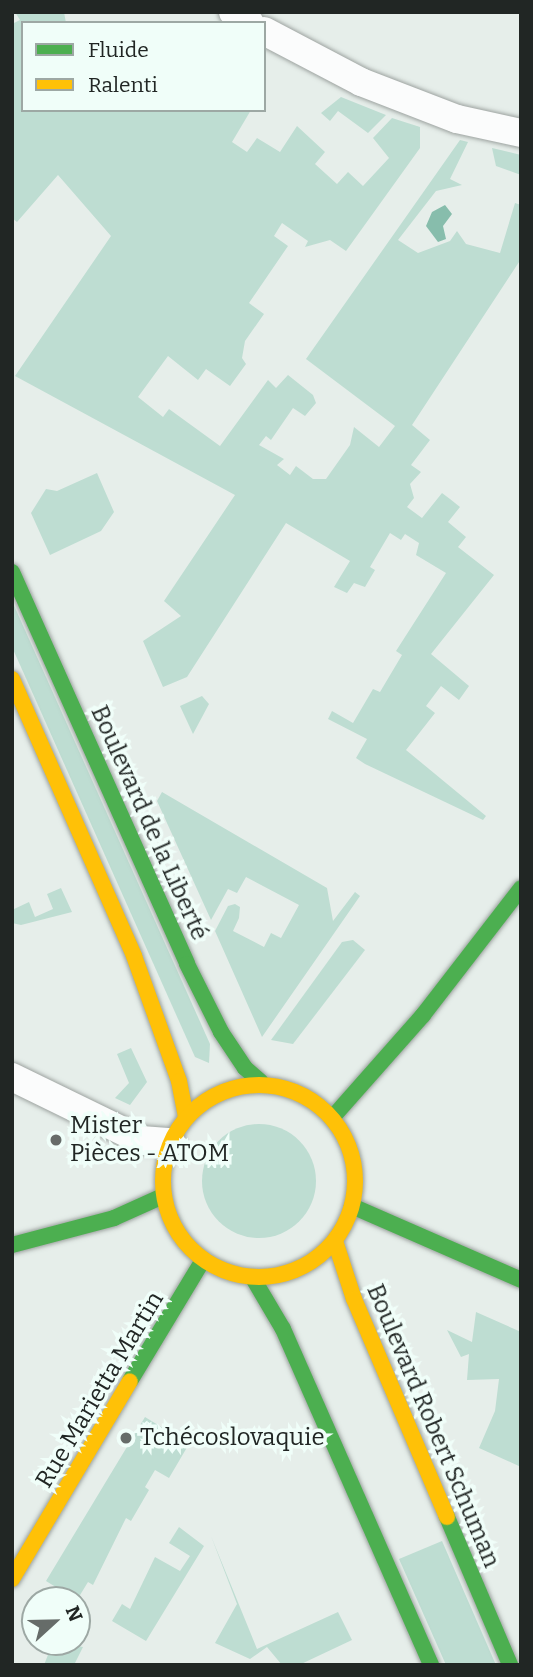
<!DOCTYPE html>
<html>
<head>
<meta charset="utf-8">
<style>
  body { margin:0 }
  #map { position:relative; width:533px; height:1677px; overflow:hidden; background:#e6eeea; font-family:Bitter,serif }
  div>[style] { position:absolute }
  .green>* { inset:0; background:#beddd2 }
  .round { border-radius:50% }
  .water>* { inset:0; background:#87bdac }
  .roads { filter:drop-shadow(0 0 2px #9da3a0) drop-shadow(0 0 2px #9da3a0) }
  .street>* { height:28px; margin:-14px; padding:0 14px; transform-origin:14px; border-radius:14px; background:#fbfcfc }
  .fast>* { height:16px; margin:-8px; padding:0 8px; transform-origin:8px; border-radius:8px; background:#4caf50 }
  .slow>* { height:16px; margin:-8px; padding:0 8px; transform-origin:8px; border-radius:8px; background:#ffc107 }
  .slow>.ring { margin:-8px; padding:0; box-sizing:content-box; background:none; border:16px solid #ffc107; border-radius:50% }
  .dots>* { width:19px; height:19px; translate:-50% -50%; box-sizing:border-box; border:4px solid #f0fef9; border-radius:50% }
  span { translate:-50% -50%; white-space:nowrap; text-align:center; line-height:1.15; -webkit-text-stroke:7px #f0fef9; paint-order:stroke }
  .street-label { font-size:24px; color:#212624 }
  .poi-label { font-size:24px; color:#212624 }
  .left { translate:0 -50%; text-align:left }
  .frame { position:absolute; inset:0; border:14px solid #212624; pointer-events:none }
  .legend { position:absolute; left:21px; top:21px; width:245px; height:91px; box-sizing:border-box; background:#f0fef9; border:2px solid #9da8a4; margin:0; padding:9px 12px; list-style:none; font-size:21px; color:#212624 }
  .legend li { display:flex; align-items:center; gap:14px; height:35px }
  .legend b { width:35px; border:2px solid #9da8a4 }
  .north { position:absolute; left:21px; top:1586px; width:70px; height:70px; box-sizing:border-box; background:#f0fef9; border:2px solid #9da8a4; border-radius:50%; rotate:68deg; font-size:19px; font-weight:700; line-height:28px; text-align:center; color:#212624 }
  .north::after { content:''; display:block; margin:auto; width:24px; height:32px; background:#666c69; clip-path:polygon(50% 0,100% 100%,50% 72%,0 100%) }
</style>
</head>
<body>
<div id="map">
  <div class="green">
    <i style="clip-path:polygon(15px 12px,64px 12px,66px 23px,23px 23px,23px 110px,251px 110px,232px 142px,247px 152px,257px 138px,280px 152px,297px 126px,325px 152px,315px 164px,337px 184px,348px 172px,363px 186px,389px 158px,373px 138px,392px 118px,420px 127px,420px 148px,346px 251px,330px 240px,305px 247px,308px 241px,282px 223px,274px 236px,288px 246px,249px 303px,264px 314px,245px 341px,242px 358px,246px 364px,230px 386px,206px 369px,198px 380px,168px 356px,138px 397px,163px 417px,169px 409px,220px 446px,268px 380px,276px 388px,288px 375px,313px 395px,316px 403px,305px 416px,293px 408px,271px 440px,266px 436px,259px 445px,284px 459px,277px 465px,290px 475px,296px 466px,313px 479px,326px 479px,350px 445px,354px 427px,379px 447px,395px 426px,306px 359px,460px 140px,468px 142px,450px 179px,462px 185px,436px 191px,398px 240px,418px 253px,450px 241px,457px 231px,466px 244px,500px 253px,515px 203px,521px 205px,521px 259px,412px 425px,430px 440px,411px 465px,421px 472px,410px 484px,414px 498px,407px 507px,422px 518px,442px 493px,450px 499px,460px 507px,448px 522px,466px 537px,458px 547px,494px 575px,431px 654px,469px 686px,459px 700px,441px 686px,426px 706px,435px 713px,406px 750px,486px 816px,483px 820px,365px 764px,356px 758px,367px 739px,328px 719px,332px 711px,353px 723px,373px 689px,380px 692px,402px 655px,396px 651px,446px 573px,416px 555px,419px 543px,405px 534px,401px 540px,390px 533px,370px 567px,375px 570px,365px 587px,354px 583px,347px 593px,334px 587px,350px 561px,286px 523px,187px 677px,163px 687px,143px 641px,181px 616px,164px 601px,235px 495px,15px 376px,111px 236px,58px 175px,17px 222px,12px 218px,12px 24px,20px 20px)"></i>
    <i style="clip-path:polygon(341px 97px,386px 115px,368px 133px,338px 111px,330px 121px,321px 113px)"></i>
    <i style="clip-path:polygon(492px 148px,521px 155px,521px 175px,496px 166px)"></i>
    <i style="clip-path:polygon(97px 473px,114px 512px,101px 531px,50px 555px,31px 513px,46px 489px,57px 491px)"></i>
    <i style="clip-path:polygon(12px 601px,210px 1044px,209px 1063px,195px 1057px,12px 647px)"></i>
    <i style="clip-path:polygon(202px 696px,209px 704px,193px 734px,180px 706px)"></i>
    <i style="clip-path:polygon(162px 792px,327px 888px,333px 921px,355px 892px,360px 896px,262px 1037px,215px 931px,228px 906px,235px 904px,240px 907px,239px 918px,233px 931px,264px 947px,271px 933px,281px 938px,299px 905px,246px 877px,237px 893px,228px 889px,211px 920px,157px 801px)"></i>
    <i style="clip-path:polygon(61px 888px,72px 912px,21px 925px,12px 923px,12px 910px,29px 902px,35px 917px,53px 909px,47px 894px)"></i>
    <i style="clip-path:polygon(353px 940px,365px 950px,293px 1044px,271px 1040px,342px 942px)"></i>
    <i style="clip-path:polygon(131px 1048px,147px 1082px,130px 1105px,115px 1098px,129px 1083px,117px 1054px)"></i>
    <i class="round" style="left:202px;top:1124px;width:114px;height:114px"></i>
    <i style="clip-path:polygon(476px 1312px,521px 1332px,521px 1467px,479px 1448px,495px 1411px,499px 1379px,467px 1380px,469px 1354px,461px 1357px,447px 1330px,472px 1342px)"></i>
    <i style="clip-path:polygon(145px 1417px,189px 1444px,169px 1478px,155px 1470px,145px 1487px,149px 1490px,131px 1521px,126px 1518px,93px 1585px,88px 1582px,77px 1600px,46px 1581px)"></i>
    <i style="clip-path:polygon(179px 1527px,204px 1546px,146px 1641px,112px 1621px,122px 1604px,130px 1609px,155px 1557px,180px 1571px,190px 1556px,169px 1543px)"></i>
    <i style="clip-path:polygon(211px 1536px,257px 1649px,338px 1612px,352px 1640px,299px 1665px,282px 1665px,267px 1647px,250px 1659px,215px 1643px,237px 1604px)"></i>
    <i style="clip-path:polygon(442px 1541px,496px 1665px,446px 1665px,399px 1559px)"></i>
    <i style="clip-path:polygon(53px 1642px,83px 1647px,74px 1665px,44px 1665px)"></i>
  </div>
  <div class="water">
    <i style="clip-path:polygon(445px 205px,452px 214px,443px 226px,446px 239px,438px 242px,426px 226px,432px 212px)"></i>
  </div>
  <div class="roads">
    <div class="street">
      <i style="left:233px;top:12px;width:20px;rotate:33deg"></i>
      <i style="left:264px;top:31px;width:110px;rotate:27.7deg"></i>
      <i style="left:361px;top:82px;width:103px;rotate:21.1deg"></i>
      <i style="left:457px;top:119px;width:66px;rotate:12.3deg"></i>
      <i style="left:12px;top:1077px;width:144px;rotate:26deg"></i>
      <i style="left:141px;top:1140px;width:30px;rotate:4deg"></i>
    </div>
    <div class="fast">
      <i style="left:12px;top:572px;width:429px;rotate:65.9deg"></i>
      <i style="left:187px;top:964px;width:76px;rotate:63.4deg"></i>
      <i style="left:221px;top:1032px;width:43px;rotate:56.3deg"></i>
      <i style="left:245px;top:1068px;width:21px;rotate:41deg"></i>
      <i style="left:332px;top:1118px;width:137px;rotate:-48.5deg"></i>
      <i style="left:423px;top:1015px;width:160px;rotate:-52.3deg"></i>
      <i style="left:352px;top:1206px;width:184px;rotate:23.6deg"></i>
      <i style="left:12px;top:1245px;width:106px;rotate:-14.8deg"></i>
      <i style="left:114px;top:1218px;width:54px;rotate:-24.2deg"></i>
      <i style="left:254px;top:1280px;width:57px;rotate:59.4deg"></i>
      <i style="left:283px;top:1329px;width:367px;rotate:66.2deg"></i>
      <i style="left:130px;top:1381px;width:141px;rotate:-58.9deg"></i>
      <i style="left:447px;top:1517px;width:161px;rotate:66.9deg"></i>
    </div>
    <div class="slow">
      <i style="left:12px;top:679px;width:303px;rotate:66.2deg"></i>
      <i style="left:134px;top:956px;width:133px;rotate:70.2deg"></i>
      <i style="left:179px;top:1081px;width:37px;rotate:79deg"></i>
      <i class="ring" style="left:163px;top:1085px;width:176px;height:176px"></i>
      <i style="left:335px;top:1241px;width:61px;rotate:71.9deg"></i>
      <i style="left:354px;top:1299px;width:237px;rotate:66.9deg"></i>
      <i style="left:12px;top:1579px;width:230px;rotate:-59.2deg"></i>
    </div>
  </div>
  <div class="dots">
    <i style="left:56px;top:1140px;background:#666c69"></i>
    <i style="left:126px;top:1438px;background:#666c69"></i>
  </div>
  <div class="street-label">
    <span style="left:149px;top:823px;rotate:66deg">Boulevard de la Liberté</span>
    <span style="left:100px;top:1390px;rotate:-59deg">Rue Marietta Martin</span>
    <span style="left:433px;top:1426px;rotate:67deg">Boulevard Robert Schuman</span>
  </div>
  <div class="poi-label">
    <span class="left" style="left:70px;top:1140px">Mister<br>Pièces - ATOM</span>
    <span class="left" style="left:140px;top:1438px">Tchécoslovaquie</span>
  </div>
  <div class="frame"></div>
  <ul class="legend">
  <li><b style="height:9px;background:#4caf50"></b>Fluide</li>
  <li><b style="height:9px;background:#ffc107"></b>Ralenti</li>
  </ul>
  <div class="north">N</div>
</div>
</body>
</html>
